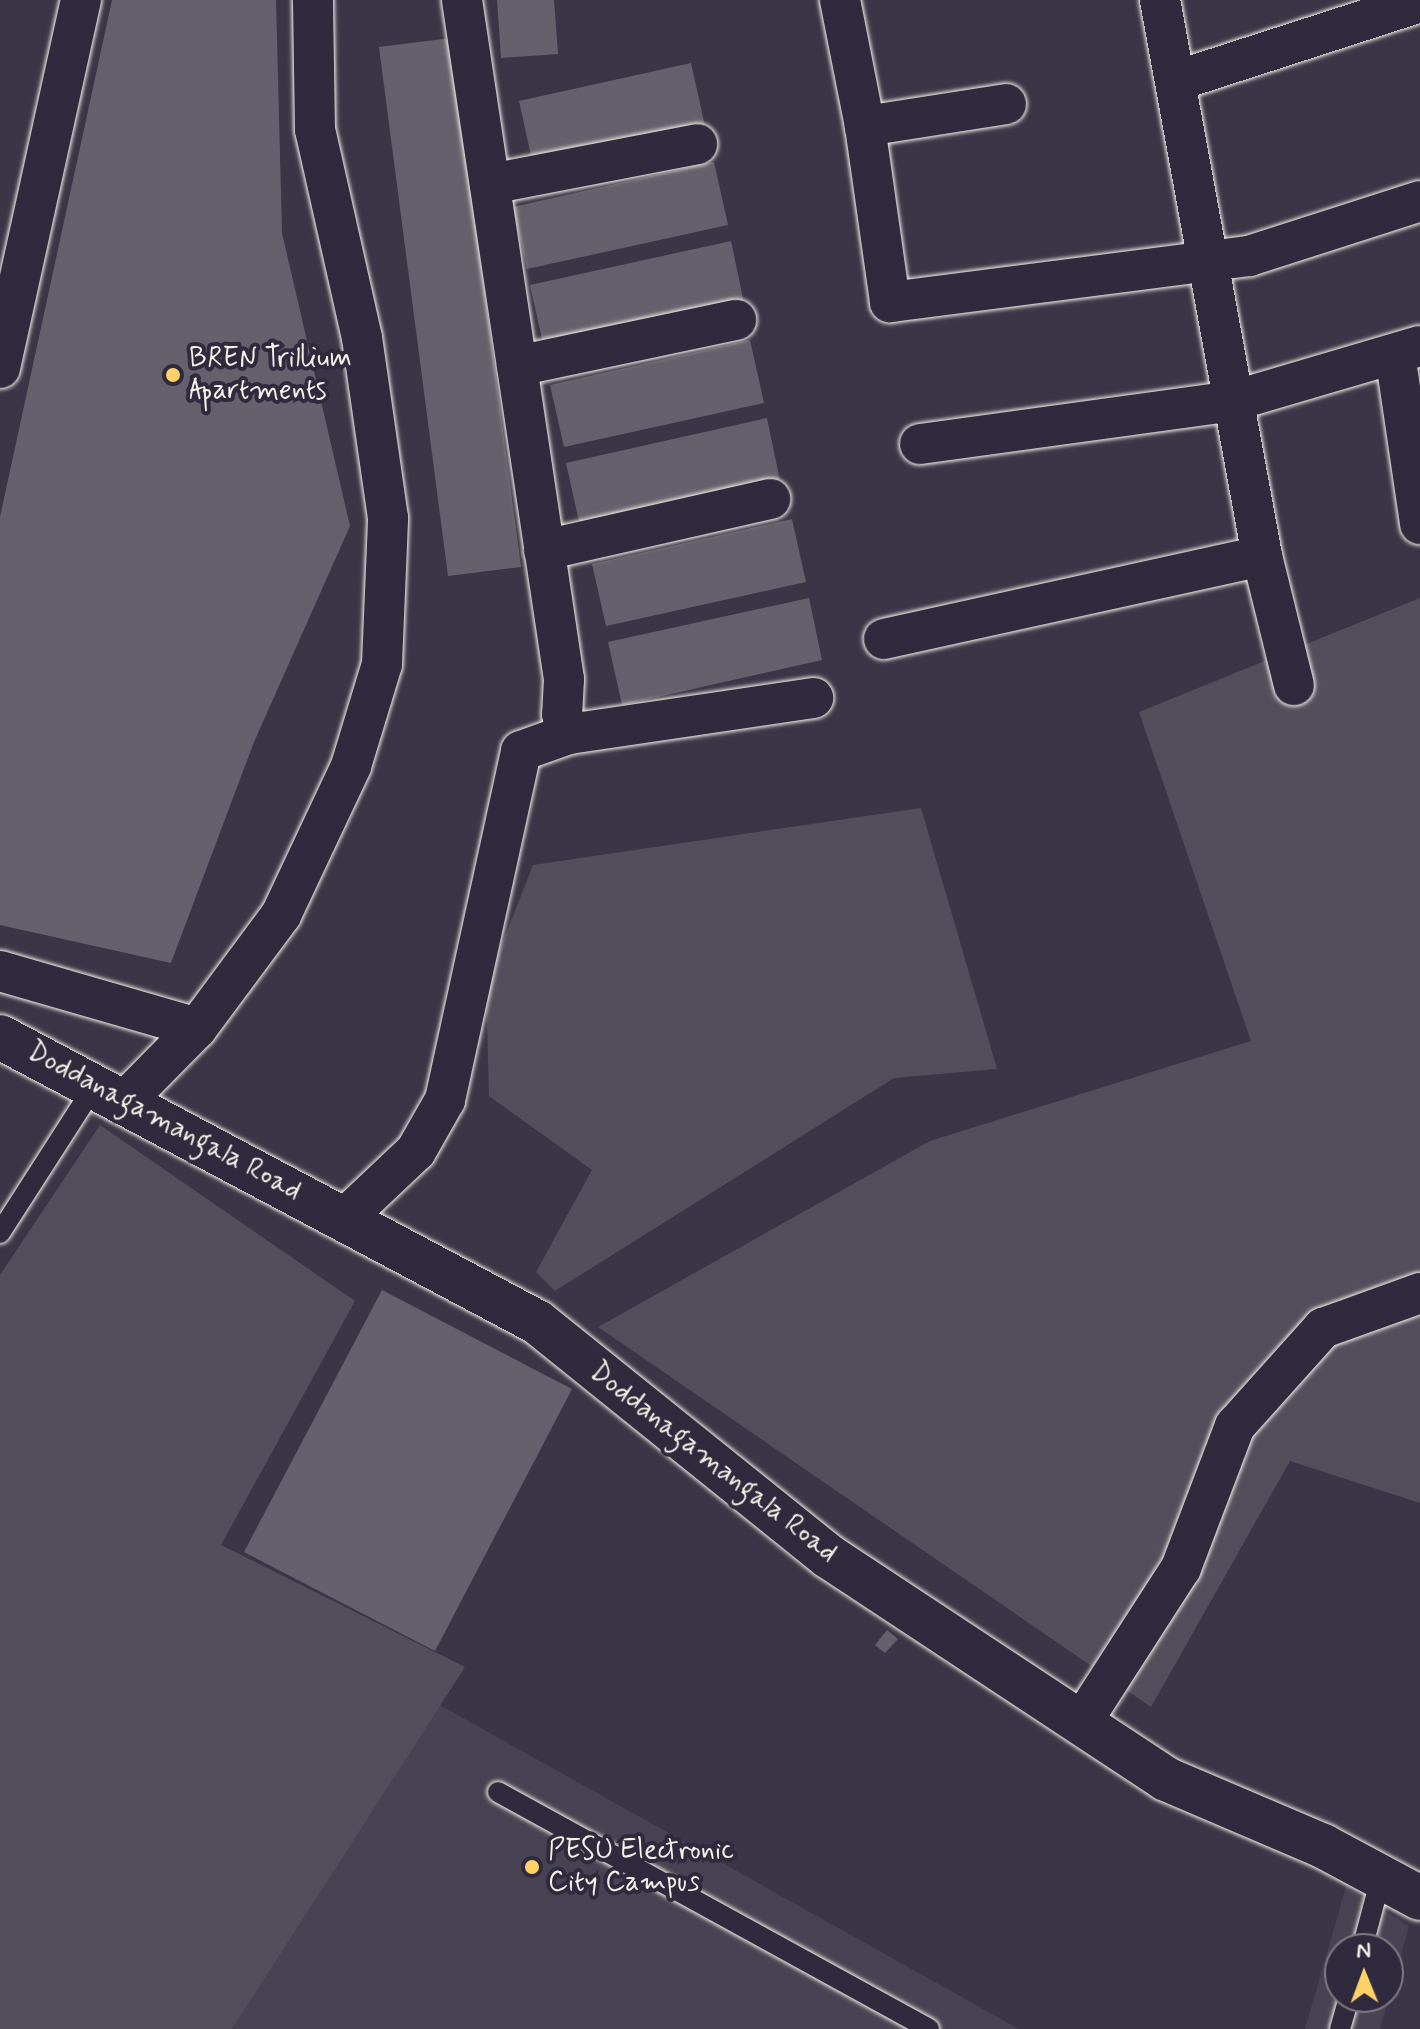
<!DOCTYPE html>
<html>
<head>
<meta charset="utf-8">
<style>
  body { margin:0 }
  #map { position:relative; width:1420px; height:2029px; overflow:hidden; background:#3b3647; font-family:Mynerve,sans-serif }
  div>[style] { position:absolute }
  .built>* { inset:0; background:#484352 }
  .green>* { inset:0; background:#534e5c }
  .building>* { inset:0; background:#65616c }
  .roads { filter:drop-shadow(0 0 2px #f4f1e8) drop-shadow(0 0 2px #f4f1e8) }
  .service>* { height:20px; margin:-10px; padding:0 10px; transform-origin:10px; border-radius:10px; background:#2f2a3d }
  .minor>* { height:40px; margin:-20px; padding:0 20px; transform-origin:20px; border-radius:20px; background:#2f2a3d }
  .tertiary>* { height:44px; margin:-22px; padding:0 22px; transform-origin:22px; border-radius:22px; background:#2f2a3d }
  .dots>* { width:22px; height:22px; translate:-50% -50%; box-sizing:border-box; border:4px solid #2f2a3d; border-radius:50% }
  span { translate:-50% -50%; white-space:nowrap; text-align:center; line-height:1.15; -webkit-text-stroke:8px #2f2a3d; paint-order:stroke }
  .poi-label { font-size:28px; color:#f4f1e8 }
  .left { translate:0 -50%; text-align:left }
  .street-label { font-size:28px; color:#f4f1e8 }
  .north { position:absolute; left:1324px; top:1933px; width:80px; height:80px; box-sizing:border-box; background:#2f2a3d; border:2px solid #7e7a81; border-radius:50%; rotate:359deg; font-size:22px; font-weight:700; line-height:32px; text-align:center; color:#f4f1e8 }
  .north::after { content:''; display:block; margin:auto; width:28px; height:36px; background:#ffd166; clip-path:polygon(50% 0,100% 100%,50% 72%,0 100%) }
</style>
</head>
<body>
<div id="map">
  <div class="built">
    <i style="clip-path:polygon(438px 1704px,1019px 2029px,232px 2029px)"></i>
    <i style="clip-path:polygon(evenodd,1346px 1887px,1409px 1926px,1380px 2029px,1305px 2029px,1346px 1887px,1340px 1949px,1388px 1949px,1388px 1997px,1340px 1997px,1340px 1949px)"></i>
  </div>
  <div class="green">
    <i style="clip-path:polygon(1420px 598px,1420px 1503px,1290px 1461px,1151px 1707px,598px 1327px,930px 1141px,1251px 1041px,1139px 712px)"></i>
    <i style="clip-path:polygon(921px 808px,997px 1069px,894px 1078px,555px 1291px,536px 1272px,592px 1170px,489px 1096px,486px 985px,533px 865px)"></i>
    <i style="clip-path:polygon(100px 1125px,355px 1301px,221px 1545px,465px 1667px,232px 2029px,0 2029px,0 1275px)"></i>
  </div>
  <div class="building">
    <i style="clip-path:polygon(112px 0,276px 0,282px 233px,350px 526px,254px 742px,171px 963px,0 925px,0 517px)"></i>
    <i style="clip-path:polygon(497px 0,554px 0,558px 54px,501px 58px)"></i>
    <i style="clip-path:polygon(451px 38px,521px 567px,448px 576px,379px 47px)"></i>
    <i style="clip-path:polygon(691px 63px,705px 126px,533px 165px,519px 101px)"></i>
    <i style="clip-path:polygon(714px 162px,728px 225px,527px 269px,513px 207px)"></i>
    <i style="clip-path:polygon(731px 241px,744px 303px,544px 348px,530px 285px)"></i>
    <i style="clip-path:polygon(750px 340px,764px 403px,564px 447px,550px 385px)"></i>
    <i style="clip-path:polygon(767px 418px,780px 481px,580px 526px,566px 463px)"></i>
    <i style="clip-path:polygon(792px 519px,806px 582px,606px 626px,592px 564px)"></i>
    <i style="clip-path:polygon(809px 598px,822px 660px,622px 705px,608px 642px)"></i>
    <i style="clip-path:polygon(382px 1290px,572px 1389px,435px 1651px,244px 1552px)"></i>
    <i style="clip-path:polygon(887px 1630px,898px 1639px,885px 1653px,875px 1645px)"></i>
  </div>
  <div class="roads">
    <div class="service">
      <i style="left:0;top:1233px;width:176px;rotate:-57.3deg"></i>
      <i style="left:498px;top:1792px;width:492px;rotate:28.8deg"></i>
      <i style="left:1362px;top:1949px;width:74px;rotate:-75.2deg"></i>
      <i style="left:1340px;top:2029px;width:33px;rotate:-74deg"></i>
    </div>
    <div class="minor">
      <i style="left:462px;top:0;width:687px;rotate:81.46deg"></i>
      <i style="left:564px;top:679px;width:35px;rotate:93deg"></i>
      <i style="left:562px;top:714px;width:21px;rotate:71deg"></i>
      <i style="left:840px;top:0;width:128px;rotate:78.8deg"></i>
      <i style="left:1160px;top:0;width:565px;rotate:79.6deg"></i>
      <i style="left:1262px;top:556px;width:133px;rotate:76.1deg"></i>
      <i style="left:1176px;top:81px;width:256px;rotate:-17.9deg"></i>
      <i style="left:1006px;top:104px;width:143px;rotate:171.1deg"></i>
      <i style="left:865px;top:126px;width:178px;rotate:81.9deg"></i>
      <i style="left:890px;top:302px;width:362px;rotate:-7.3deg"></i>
      <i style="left:1249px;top:256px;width:180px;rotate:-17.8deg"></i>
      <i style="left:490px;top:184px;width:211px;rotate:-10.9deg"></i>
      <i style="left:1395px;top:354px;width:172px;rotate:81.6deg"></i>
      <i style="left:517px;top:366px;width:224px;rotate:-11.9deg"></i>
      <i style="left:0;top:368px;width:377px;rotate:-77.6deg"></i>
      <i style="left:920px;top:444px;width:316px;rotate:-7.8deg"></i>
      <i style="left:1233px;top:401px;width:195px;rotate:-16.4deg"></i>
      <i style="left:544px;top:550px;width:232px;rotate:-12.7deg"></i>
      <i style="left:884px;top:639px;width:387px;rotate:-12.4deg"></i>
      <i style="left:0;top:971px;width:205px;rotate:16.1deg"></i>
      <i style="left:125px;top:1101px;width:103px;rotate:-45.4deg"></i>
      <i style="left:197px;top:1028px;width:141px;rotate:-53.4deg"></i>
      <i style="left:281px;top:915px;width:165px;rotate:-64.8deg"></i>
      <i style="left:351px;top:766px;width:107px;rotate:-73.1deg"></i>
      <i style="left:382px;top:664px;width:146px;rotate:-87.6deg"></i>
      <i style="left:388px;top:518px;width:182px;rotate:-98.2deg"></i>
      <i style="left:362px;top:338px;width:213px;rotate:-102.7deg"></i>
      <i style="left:315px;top:130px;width:130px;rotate:-90.9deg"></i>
      <i style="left:344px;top:1219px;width:99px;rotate:-43.4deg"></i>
      <i style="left:416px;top:1151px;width:59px;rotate:-60.4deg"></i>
      <i style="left:445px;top:1100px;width:357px;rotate:-77.7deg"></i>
      <i style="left:521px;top:751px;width:51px;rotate:-19.5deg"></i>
      <i style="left:569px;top:734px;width:247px;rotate:-8.4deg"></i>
      <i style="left:1081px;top:1723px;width:184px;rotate:-57.2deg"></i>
      <i style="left:1181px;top:1568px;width:152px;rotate:-69.2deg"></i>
      <i style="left:1235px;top:1426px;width:132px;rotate:-48.1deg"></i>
      <i style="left:1323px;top:1328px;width:103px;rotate:-19.8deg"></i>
    </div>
    <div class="tertiary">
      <i style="left:0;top:1037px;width:608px;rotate:27.96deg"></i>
      <i style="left:537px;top:1322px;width:373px;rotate:38.8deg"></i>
      <i style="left:828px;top:1556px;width:405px;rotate:33.4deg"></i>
      <i style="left:1166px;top:1779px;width:171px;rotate:23.1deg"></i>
      <i style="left:1323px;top:1846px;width:110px;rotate:28.2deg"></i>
    </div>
  </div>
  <div class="dots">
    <i style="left:173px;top:375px;background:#ffd166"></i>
    <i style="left:532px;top:1867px;background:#ffd166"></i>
  </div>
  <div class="poi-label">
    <span class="left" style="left:189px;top:375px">BREN Trillium<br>Apartments</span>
    <span class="left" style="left:548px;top:1867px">PESU Electronic<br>City Campus</span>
  </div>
  <div class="street-label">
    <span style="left:164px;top:1122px;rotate:28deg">Doddanagamangala Road</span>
    <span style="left:713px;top:1463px;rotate:38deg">Doddanagamangala Road</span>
  </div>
  <div class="north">N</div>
</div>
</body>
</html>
